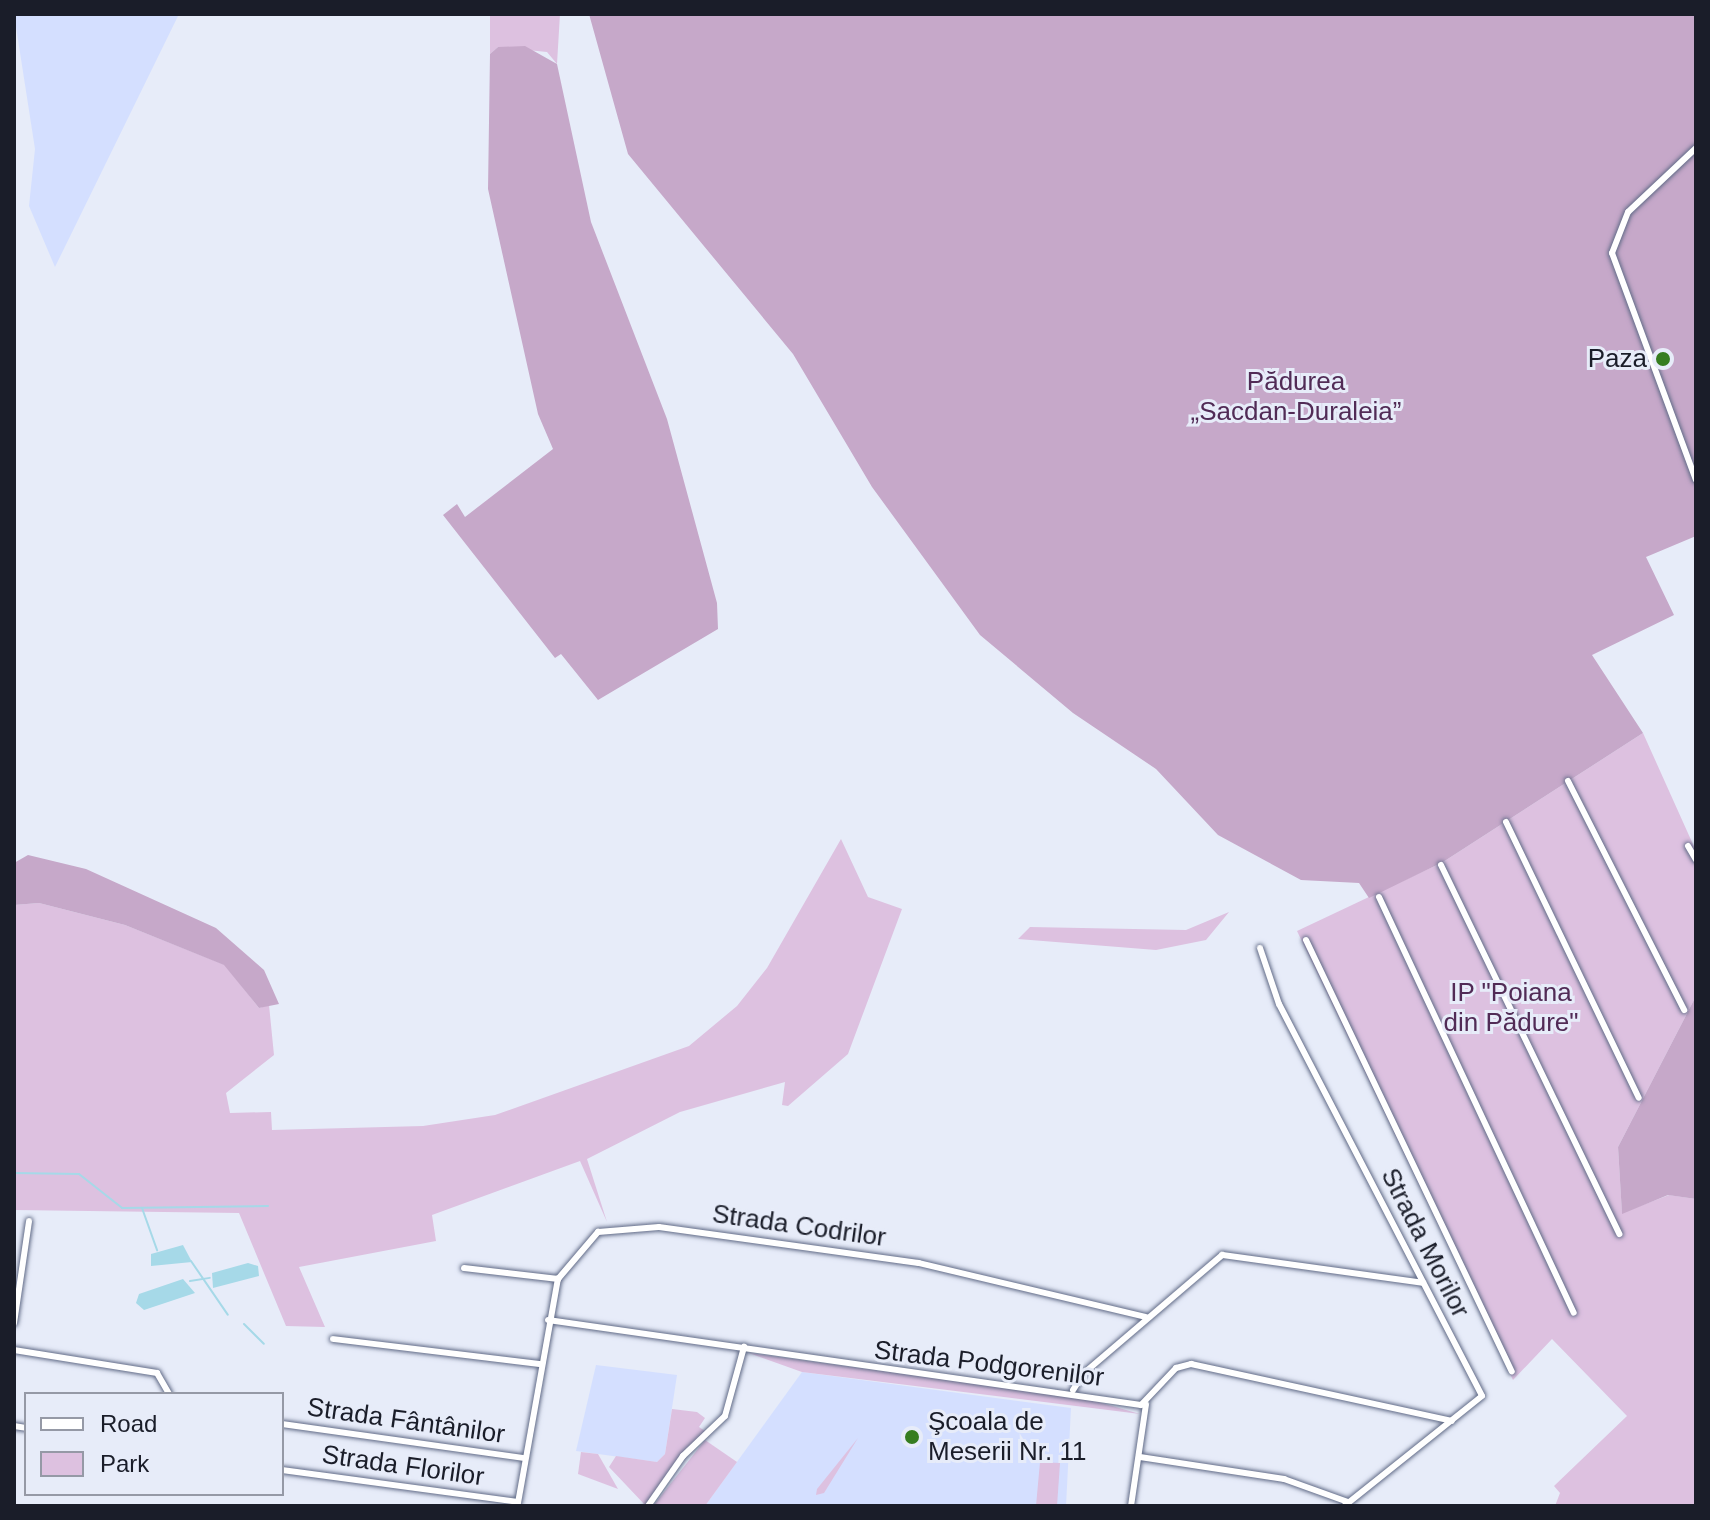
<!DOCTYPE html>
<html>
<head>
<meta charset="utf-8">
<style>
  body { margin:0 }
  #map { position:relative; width:1710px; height:1520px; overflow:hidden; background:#e7ecf9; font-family:Arial,sans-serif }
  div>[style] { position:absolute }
  .built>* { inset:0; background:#d4dfff }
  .green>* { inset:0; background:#ddc1e0 }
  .forest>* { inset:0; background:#c6a8c9 }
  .water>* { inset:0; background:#a6d9e8 }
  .stream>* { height:2px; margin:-1px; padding:0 1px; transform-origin:1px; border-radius:1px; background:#a6d9e8 }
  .roads { filter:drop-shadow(0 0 2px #616b87) drop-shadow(0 0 2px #616b87) }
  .minor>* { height:6px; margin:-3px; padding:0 3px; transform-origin:3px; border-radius:3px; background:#fff }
  .dots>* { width:22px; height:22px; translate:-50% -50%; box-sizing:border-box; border:4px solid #e7ecf9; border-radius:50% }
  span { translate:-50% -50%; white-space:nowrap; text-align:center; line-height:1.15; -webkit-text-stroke:6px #e7ecf9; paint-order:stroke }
  .poi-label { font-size:26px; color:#1a1d29 }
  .right { translate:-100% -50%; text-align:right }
  .left { translate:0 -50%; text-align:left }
  .park-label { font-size:26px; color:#512b56 }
  .street-label { font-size:26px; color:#1a1d29 }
  .frame { position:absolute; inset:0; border:16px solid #1a1d29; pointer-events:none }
  .legend { position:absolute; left:24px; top:1392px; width:260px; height:104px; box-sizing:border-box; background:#e7ecf9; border:2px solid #9599a6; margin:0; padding:10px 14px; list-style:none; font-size:24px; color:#1a1d29 }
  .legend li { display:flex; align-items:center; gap:16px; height:40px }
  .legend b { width:40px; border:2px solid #9599a6 }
</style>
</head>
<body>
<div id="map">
  <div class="built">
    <i style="clip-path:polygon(14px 14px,179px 14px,55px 267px,29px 206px,35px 149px)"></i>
    <i style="clip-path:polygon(596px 1365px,677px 1375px,665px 1454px,657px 1462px,576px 1451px)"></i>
    <i style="clip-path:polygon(802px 1372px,1071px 1408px,1066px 1506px,705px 1506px)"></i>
  </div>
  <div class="green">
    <i style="clip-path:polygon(490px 14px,560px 14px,557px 64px,547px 52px,498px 47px,490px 54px)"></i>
    <i style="clip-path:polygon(1643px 733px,1696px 851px,1696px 996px,1618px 1147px,1622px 1213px,1669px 1195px,1696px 1199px,1696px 1506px,1555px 1506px,1560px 1493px,1554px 1486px,1627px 1416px,1552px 1339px,1513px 1380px,1297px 931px,1443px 862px)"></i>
    <i style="clip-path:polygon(841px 839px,868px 897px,902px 909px,848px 1054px,788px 1106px,782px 1105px,785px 1082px,680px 1112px,587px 1159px,607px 1222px,580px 1161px,432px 1215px,436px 1241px,299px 1267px,325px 1327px,286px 1326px,239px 1213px,14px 1210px,14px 905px,39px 903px,125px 925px,225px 965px,259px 1008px,269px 1005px,274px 1055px,226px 1093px,230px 1113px,271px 1112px,272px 1130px,423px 1126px,495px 1115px,689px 1046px,737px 1006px,767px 968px)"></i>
    <i style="clip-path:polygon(1229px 912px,1206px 940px,1156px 950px,1018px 939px,1030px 927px,1186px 930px)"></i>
    <i style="clip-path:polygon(749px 1353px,1088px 1399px,1140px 1414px,802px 1372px)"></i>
    <i style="clip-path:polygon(672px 1409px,697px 1412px,705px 1418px,699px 1427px,705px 1431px,645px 1505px,609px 1467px,616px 1456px,657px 1462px,665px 1454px)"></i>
    <i style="clip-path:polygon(858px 1438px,824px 1493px,816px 1495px,817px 1489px)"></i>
    <i style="clip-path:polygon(705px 1440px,737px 1462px,705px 1506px,653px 1506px)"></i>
    <i style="clip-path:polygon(581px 1452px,598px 1454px,618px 1489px,578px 1474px)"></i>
    <i style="clip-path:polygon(1040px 1462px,1060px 1463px,1057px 1506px,1036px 1506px)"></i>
  </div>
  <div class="forest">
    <i style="clip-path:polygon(589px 14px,1696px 14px,1696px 536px,1646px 557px,1674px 615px,1592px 655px,1643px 733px,1443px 862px,1369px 898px,1359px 883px,1301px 880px,1218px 835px,1156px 769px,1073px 713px,980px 635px,872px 487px,793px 354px,628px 154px)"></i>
    <i style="clip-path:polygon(525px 46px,557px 64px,591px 222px,667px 419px,717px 603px,718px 629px,598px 700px,561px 654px,555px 658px,443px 515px,457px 504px,465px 517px,553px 449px,538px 414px,488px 189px,490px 54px,498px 47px)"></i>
    <i style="clip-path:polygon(28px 855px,86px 869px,216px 928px,264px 970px,279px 1004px,259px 1008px,224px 965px,125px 925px,39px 903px,14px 905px,14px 863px)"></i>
    <i style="clip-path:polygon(1696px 996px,1696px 1199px,1668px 1195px,1622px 1214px,1618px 1147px)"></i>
  </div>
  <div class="water">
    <i style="clip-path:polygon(183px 1245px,192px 1262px,151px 1266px,151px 1254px)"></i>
    <i style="clip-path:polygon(248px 1263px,258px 1266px,259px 1276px,213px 1288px,212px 1273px)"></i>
    <i style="clip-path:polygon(183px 1279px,195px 1293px,144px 1310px,136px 1303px,139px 1294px)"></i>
  </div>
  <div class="stream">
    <i style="left:14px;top:1173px;width:65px;rotate:0.9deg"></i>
    <i style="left:79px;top:1174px;width:55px;rotate:38.3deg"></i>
    <i style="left:122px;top:1208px;width:146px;rotate:-0.8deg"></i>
    <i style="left:142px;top:1208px;width:45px;rotate:70.3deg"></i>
    <i style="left:191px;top:1261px;width:65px;rotate:55.6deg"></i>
    <i style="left:190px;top:1281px;width:20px;rotate:-9deg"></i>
    <i style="left:244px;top:1324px;width:28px;rotate:45deg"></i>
  </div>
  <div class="roads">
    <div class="minor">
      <i style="left:1696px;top:148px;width:93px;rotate:136.7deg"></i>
      <i style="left:1628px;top:212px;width:44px;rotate:111.3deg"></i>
      <i style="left:1612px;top:253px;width:242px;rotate:69.7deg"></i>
      <i style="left:1568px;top:781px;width:257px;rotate:63.1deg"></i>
      <i style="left:1506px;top:822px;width:306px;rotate:64.3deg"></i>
      <i style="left:1688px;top:846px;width:16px;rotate:60deg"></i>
      <i style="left:1441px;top:865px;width:410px;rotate:64.2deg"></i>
      <i style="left:1379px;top:897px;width:459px;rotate:64.9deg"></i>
      <i style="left:1306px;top:940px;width:478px;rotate:64.5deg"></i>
      <i style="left:1260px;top:948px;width:59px;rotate:71.3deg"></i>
      <i style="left:1279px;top:1004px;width:441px;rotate:62.6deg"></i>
      <i style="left:1482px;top:1396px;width:176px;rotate:141.4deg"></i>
      <i style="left:464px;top:1268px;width:95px;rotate:6.7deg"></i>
      <i style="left:558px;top:1279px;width:62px;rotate:-49.6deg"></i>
      <i style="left:598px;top:1232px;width:61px;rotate:-4.7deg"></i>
      <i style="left:659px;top:1227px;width:262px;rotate:7.9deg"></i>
      <i style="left:919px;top:1263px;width:233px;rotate:13.4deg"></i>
      <i style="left:548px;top:1320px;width:599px;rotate:8.16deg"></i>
      <i style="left:1141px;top:1405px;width:51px;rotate:-46.6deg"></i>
      <i style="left:1176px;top:1368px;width:16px;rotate:-15deg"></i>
      <i style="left:1191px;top:1364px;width:267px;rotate:12.3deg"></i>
      <i style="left:14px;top:1323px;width:103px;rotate:-81.6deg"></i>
      <i style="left:333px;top:1339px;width:209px;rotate:6.9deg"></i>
      <i style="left:14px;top:1350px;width:145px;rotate:9.1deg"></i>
      <i style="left:157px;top:1373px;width:24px;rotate:60deg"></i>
      <i style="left:1073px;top:1390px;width:20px;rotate:-57deg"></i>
      <i style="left:1084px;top:1373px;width:182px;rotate:-40.5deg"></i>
      <i style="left:1222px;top:1255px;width:203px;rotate:7.9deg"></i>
      <i style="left:282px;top:1424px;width:245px;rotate:8deg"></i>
      <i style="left:14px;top:1426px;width:12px;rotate:9deg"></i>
      <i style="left:1140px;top:1457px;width:146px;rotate:8.7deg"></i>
      <i style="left:1284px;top:1479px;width:68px;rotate:19.8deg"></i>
      <i style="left:282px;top:1470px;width:238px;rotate:7.7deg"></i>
      <i style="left:518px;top:1503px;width:228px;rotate:-79.9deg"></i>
      <i style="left:648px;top:1506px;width:61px;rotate:-55deg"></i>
      <i style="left:683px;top:1456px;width:58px;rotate:-43.6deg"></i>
      <i style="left:725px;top:1416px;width:72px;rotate:-74.6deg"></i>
      <i style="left:1131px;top:1506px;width:103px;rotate:-81.6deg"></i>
    </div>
  </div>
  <div class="dots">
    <i style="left:1663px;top:359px;background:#367d20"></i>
    <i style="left:912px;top:1437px;background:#367d20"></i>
  </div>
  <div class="poi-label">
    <span class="right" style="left:1647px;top:359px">Paza</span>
    <span class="left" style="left:928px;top:1437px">Şcoala de<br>Meserii Nr. 11</span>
  </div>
  <div class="park-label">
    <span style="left:1296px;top:397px">Pădurea<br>„Sacdan-Duraleia”</span>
    <span style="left:1511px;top:1008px">IP "Poiana<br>din Pădure"</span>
  </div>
  <div class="street-label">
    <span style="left:799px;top:1226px;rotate:8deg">Strada Codrilor</span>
    <span style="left:1425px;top:1243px;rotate:63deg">Strada Morilor</span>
    <span style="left:989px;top:1364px;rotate:7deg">Strada Podgorenilor</span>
    <span style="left:406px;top:1421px;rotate:8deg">Strada Fântânilor</span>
    <span style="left:403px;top:1466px;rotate:8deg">Strada Florilor</span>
  </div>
  <div class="frame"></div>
  <ul class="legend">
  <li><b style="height:10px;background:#fff"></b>Road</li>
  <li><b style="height:22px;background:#ddc1e0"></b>Park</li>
  </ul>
</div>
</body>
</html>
